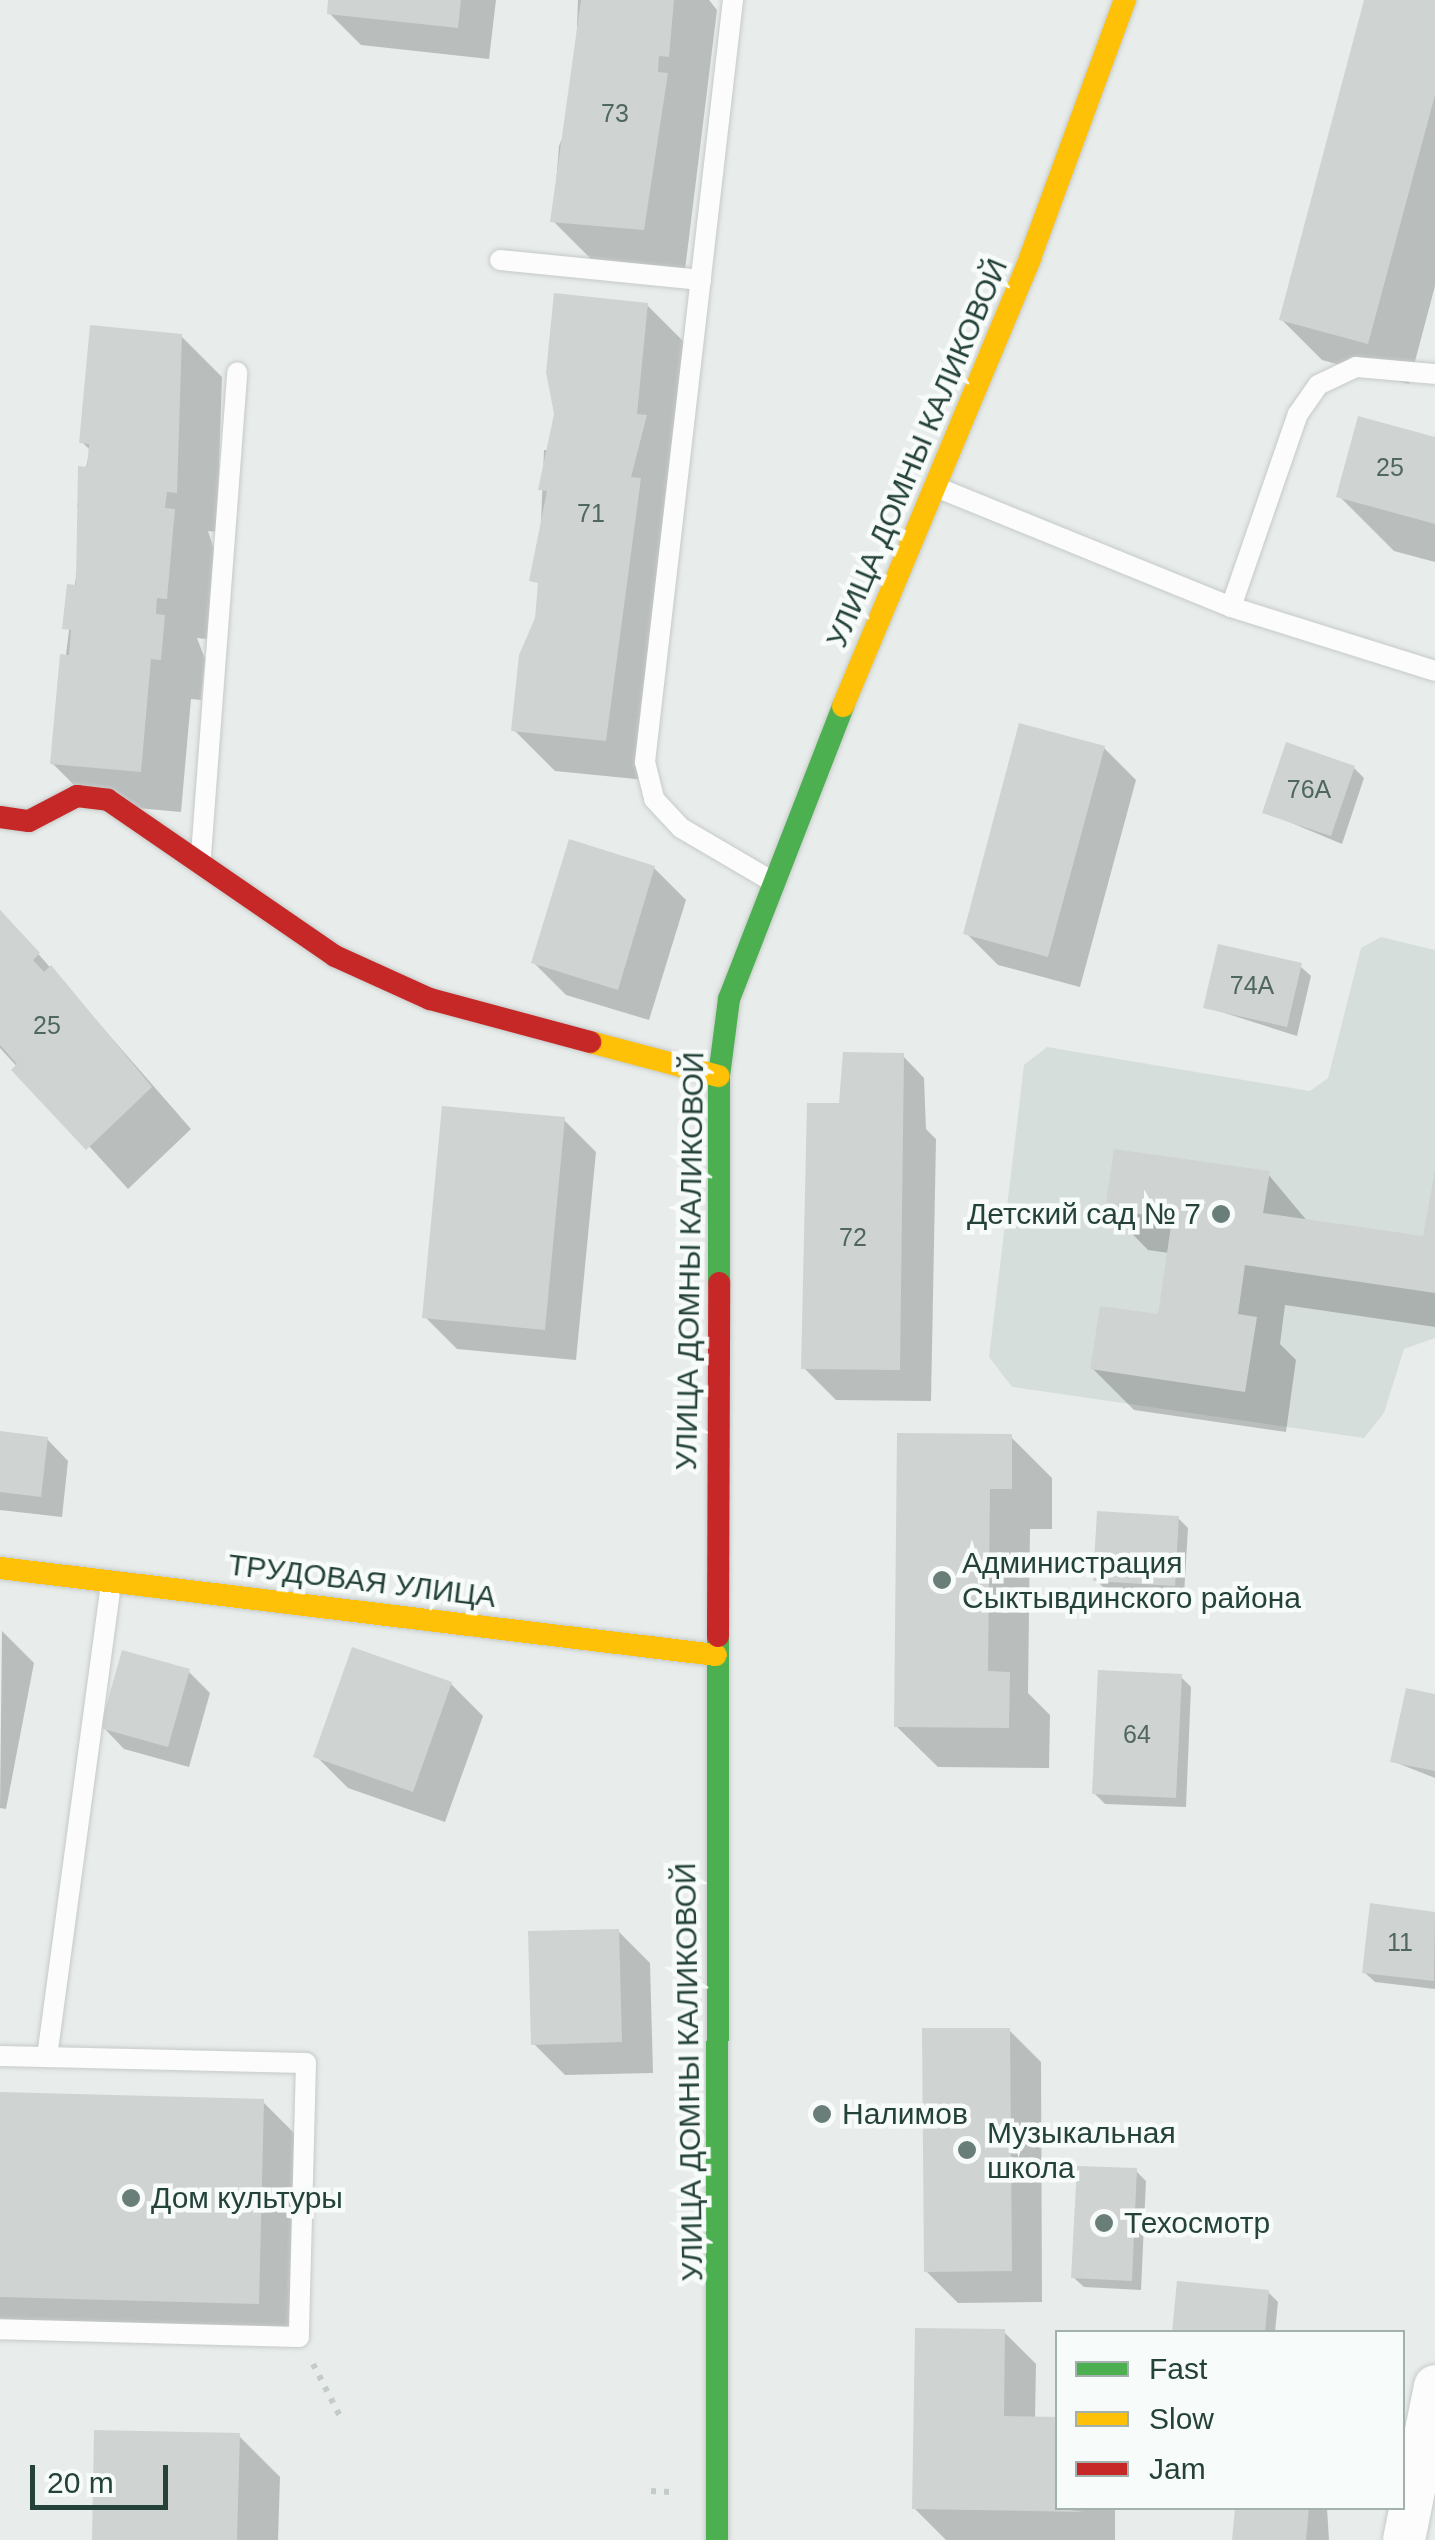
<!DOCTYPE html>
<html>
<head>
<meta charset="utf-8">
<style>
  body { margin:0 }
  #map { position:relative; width:1435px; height:2540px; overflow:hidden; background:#e8edeb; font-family:Arial,sans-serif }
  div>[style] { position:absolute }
  .built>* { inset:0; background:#d6dedb }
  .shadow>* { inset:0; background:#0003 }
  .building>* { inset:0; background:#cfd4d2 }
  .path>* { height:6px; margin-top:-3px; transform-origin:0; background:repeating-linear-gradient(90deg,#c3ccca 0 5px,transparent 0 13px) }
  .roads { filter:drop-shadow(0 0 2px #c5cac8) drop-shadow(0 0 2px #c5cac8) }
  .lane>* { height:20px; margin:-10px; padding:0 10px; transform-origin:10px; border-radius:10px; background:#fcfcfc }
  .street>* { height:42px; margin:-21px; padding:0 21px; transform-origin:21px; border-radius:21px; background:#fcfcfc }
  .fast>* { height:22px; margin:-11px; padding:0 11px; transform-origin:11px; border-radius:11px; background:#4caf50 }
  .slow>* { height:22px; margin:-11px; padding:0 11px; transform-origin:11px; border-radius:11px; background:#ffc107 }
  .jam>* { height:22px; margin:-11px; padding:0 11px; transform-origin:11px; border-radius:11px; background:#c62828 }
  .dots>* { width:28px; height:28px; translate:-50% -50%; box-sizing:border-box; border:5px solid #f7fbf9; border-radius:50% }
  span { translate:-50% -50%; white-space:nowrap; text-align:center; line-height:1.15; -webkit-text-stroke:9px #f7fbf9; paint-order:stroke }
  .number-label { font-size:25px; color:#506761 }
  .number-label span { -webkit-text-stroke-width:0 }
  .street-label { font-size:30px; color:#24423a }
  .poi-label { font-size:30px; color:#24423a }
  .right { translate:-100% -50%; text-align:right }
  .left { translate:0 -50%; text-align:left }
  .legend { position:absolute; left:1055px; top:2330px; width:350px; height:180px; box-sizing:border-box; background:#f7fbf9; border:2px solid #a3b1ad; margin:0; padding:12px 18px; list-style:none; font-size:30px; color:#24423a }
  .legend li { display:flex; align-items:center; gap:20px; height:50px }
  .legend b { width:50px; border:2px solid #a3b1ad }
  .scale { position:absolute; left:30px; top:2465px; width:138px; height:45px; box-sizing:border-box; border:5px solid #24423a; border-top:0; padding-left:12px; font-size:30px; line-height:35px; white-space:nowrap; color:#24423a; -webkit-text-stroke:8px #f7fbf9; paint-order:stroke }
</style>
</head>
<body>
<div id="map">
  <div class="built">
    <i style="clip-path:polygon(1381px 937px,1435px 950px,1435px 1338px,1404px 1349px,1384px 1413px,1364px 1438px,1012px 1387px,989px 1357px,1024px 1065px,1047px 1047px,1310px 1091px,1328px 1078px,1361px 948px)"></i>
  </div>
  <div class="shadow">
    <i style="clip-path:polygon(331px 0,496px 0,489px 59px,361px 45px,329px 13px)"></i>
    <i style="clip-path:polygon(578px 0,709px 0,717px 10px,685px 270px,594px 262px,553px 221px,559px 146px,574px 109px)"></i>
    <i style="clip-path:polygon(1367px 0,1435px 0,1435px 286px,1409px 384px,1322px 360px,1281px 319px)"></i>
    <i style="clip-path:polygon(647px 305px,688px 346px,646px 780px,555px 771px,514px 730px,537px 618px,544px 450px,554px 451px)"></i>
    <i style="clip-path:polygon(181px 336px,222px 377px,217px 532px,208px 531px,215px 552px,207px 639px,197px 638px,205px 659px,201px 700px,191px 699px,181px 812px,93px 804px,52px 763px,84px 514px,77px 506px,90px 450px,82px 442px)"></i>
    <i style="clip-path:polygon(1435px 440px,1435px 562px,1394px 551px,1339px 496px)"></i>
    <i style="clip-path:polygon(1104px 748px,1136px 780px,1080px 987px,998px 965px,966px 933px)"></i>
    <i style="clip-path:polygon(1354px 768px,1364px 778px,1342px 844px,1265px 812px)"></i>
    <i style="clip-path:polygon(654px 868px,686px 900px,649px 1020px,566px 995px,534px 963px)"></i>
    <i style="clip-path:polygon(0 910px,191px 1129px,128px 1189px,0 1048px)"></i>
    <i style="clip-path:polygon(1300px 966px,1311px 976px,1297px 1036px,1206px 1007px)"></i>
    <i style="clip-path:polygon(903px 1056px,924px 1078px,926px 1129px,936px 1139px,931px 1401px,836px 1400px,804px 1368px)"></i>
    <i style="clip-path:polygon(564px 1120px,596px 1152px,576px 1360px,457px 1349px,425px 1317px)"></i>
    <i style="clip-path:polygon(1435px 1172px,1435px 1327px,1285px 1305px,1280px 1344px,1296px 1360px,1286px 1432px,1134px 1410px,1093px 1369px,1160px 1317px,1169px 1253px,1148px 1250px,1107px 1208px,1268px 1174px,1308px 1222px,1425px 1239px)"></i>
    <i style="clip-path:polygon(0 1434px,47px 1439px,68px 1461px,62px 1517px,0 1510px)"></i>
    <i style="clip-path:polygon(899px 1436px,1011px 1437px,1052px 1478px,1052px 1529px,1030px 1529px,1028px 1693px,1050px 1715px,1049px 1768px,938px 1767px,896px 1726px)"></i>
    <i style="clip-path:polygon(1178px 1518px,1188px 1528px,1184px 1595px,1106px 1590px,1096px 1580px)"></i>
    <i style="clip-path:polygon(2px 1631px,34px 1663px,6px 1809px,0 1808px)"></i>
    <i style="clip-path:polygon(189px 1672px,210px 1693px,189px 1767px,124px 1749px,103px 1727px)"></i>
    <i style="clip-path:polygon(1181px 1677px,1191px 1687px,1186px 1807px,1105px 1804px,1094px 1793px)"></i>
    <i style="clip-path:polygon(451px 1684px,483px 1716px,445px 1822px,348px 1788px,316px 1756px)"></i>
    <i style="clip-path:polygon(1435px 1697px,1435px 1778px,1392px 1761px)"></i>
    <i style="clip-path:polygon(1372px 1906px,1435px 1914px,1435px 1989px,1375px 1982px,1364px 1972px)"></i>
    <i style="clip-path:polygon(618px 1931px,650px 1963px,653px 2073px,565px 2075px,533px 2043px)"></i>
    <i style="clip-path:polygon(1009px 2030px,1041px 2062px,1042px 2302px,958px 2303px,926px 2271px)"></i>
    <i style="clip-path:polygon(0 2095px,263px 2102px,304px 2143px,299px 2344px,0 2328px)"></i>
    <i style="clip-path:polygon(1136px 2171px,1146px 2181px,1141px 2290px,1084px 2287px,1073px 2277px)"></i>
    <i style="clip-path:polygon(1179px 2284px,1268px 2292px,1278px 2302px,1275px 2332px,1174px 2332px)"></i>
    <i style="clip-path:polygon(1004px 2332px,1036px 2364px,1035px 2419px,1058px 2508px,1115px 2508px,1115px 2540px,946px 2540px,914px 2508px)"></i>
    <i style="clip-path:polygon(239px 2436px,280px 2477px,278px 2540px,94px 2540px)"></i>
    <i style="clip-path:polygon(1237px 2508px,1327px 2508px,1329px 2540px,1235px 2540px)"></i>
  </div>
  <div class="building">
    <i style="clip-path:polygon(328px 0,461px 0,458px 28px,327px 14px)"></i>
    <i style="clip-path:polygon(581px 0,674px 0,669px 57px,659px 56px,658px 72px,668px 73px,644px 230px,550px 222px)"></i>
    <i style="clip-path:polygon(1364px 0,1435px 0,1435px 95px,1368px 344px,1279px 320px)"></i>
    <i style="clip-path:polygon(554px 293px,648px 303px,637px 414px,647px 415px,631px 477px,641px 478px,606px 741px,511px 731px,519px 655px,535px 618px,538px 583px,529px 581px,547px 491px,538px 490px,554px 414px,546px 372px)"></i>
    <i style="clip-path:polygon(90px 325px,182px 334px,177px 493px,167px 492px,165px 508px,175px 509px,167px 599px,157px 598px,156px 614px,165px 615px,161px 660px,151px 659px,141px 772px,50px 764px,60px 654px,69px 655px,71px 630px,62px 629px,67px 584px,76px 585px,78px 466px,87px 467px,89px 444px,79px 443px)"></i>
    <i style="clip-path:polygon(1358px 416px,1435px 437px,1435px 524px,1336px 497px)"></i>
    <i style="clip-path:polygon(1019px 723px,1105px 746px,1048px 957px,963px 934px)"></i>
    <i style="clip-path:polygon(1286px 742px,1355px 766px,1331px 836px,1262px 813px)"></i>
    <i style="clip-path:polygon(569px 839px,655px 866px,618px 990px,531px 963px)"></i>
    <i style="clip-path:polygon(0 910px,40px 953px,33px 960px,44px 972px,51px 965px,152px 1087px,86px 1150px,11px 1070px,17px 1064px,0 1045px)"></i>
    <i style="clip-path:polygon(1218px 944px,1302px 963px,1287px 1027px,1203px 1008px)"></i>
    <i style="clip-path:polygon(843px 1052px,904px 1053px,900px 1370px,801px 1369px,807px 1103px,839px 1103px)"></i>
    <i style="clip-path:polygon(442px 1106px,565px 1117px,545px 1330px,422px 1318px)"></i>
    <i style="clip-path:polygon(1114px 1149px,1270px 1171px,1263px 1213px,1423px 1236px,1435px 1170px,1435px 1293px,1245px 1265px,1238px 1314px,1257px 1317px,1245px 1392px,1090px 1369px,1100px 1306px,1158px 1314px,1172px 1219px,1105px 1209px)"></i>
    <i style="clip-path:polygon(0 1431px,48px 1437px,41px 1497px,0 1492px)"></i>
    <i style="clip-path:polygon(897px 1433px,1012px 1434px,1012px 1489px,990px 1489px,988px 1671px,1010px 1672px,1009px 1728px,894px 1727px)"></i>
    <i style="clip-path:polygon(1097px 1511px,1179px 1516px,1175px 1586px,1093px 1581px)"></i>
    <i style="clip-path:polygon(352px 1647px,452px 1682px,413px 1792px,313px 1757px)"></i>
    <i style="clip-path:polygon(122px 1650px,190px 1669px,168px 1747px,100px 1728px)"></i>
    <i style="clip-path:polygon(1098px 1670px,1182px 1674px,1176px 1798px,1092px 1794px)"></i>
    <i style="clip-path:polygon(1406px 1688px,1435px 1694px,1435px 1771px,1390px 1762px)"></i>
    <i style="clip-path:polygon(1370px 1903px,1435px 1912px,1434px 1981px,1362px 1973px)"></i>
    <i style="clip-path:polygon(619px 1929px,622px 2042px,531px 2045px,528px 1931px)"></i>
    <i style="clip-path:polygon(922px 2028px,1010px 2028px,1012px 2271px,924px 2272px)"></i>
    <i style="clip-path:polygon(0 2092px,264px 2099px,259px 2304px,0 2297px)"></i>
    <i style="clip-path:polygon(1077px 2166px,1137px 2168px,1132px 2281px,1071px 2278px)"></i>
    <i style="clip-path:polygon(1177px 2281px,1269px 2290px,1265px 2332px,1172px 2332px)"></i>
    <i style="clip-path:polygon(915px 2328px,1005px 2329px,1004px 2416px,1058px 2417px,1058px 2508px,1084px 2512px,912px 2509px)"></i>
    <i style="clip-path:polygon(94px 2430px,240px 2433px,237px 2540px,92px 2540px)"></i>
    <i style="clip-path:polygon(1235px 2508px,1309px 2508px,1306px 2540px,1232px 2540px)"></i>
  </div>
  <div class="path">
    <i style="left:313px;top:2364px;width:59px;rotate:62.6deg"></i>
    <i style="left:651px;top:2491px;width:19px;rotate:3deg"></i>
  </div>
  <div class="roads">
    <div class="lane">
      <i style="left:733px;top:0;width:767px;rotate:96.59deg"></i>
      <i style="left:645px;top:762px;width:38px;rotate:76deg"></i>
      <i style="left:654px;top:799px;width:40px;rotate:47deg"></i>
      <i style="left:681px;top:828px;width:103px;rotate:30.3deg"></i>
      <i style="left:500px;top:260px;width:202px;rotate:5.7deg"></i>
      <i style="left:936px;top:487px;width:318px;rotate:22.1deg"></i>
      <i style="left:1231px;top:607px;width:214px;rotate:17.4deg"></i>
      <i style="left:1231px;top:607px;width:204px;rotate:-70.9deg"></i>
      <i style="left:1298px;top:414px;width:35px;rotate:-55deg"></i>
      <i style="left:1318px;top:385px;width:42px;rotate:-25.3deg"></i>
      <i style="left:1356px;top:367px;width:79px;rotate:5.1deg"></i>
      <i style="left:201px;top:855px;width:484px;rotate:-85.7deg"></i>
      <i style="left:0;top:2056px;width:306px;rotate:1.3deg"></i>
      <i style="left:306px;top:2063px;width:274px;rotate:91.5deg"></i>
      <i style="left:299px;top:2337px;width:299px;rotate:-178.5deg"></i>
      <i style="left:47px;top:2057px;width:478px;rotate:-82.3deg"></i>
    </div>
    <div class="street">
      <i style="left:1404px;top:2540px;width:157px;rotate:-78.6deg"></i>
    </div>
    <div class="fast">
      <i style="left:719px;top:1283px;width:207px;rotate:-90deg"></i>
      <i style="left:719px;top:1076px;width:78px;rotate:-82.6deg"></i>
      <i style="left:729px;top:999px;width:314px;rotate:-68.7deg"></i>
      <i style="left:717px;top:2540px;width:904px;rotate:-89.94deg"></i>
    </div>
    <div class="slow">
      <i style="left:843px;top:706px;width:485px;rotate:-67.3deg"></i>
      <i style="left:1030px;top:258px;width:275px;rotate:-69.8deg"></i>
      <i style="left:590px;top:1042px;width:133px;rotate:14.8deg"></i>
      <i style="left:0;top:1568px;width:721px;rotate:6.93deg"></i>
    </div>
    <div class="jam">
      <i style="left:0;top:817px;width:29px;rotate:8deg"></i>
      <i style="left:29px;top:821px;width:54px;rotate:-27.5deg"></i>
      <i style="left:77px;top:796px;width:31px;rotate:7deg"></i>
      <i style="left:108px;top:800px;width:275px;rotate:34.5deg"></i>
      <i style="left:335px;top:956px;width:104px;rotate:24.4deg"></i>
      <i style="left:430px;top:999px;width:166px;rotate:15deg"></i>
      <i style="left:718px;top:1636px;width:353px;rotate:-89.8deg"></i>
    </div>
  </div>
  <div class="dots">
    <i style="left:1221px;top:1214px;background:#697e78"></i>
    <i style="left:942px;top:1580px;background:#697e78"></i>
    <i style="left:822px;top:2114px;background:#697e78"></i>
    <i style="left:967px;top:2150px;background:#697e78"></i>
    <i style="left:131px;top:2198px;background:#697e78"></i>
    <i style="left:1104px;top:2223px;background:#697e78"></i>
  </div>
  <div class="number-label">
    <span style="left:615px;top:113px">73</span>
    <span style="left:1390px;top:467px">25</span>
    <span style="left:591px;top:513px">71</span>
    <span style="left:1309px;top:789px">76А</span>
    <span style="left:1252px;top:985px">74А</span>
    <span style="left:47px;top:1025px">25</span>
    <span style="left:853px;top:1237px">72</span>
    <span style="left:1137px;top:1734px">64</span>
    <span style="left:1400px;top:1942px">11</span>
  </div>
  <div class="street-label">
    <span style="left:917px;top:453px;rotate:-67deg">УЛИЦА ДОМНЫ КАЛИКОВОЙ</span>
    <span style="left:690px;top:1261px;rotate:-89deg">УЛИЦА ДОМНЫ КАЛИКОВОЙ</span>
    <span style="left:362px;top:1581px;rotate:7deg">ТРУДОВАЯ УЛИЦА</span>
    <span style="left:689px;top:2072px;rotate:-91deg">УЛИЦА ДОМНЫ КАЛИКОВОЙ</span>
  </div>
  <div class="poi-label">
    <span class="right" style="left:1201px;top:1214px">Детский сад № 7</span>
    <span class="left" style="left:962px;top:1580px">Администрация<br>Сыктывдинского района</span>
    <span class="left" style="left:842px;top:2114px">Налимов</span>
    <span class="left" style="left:987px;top:2150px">Музыкальная<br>школа</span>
    <span class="left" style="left:151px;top:2198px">Дом культуры</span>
    <span class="left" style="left:1124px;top:2223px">Техосмотр</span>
  </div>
  <ul class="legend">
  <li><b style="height:12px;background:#4caf50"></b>Fast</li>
  <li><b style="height:12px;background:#ffc107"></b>Slow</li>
  <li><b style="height:12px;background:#c62828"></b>Jam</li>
  </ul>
  <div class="scale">20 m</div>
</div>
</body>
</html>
